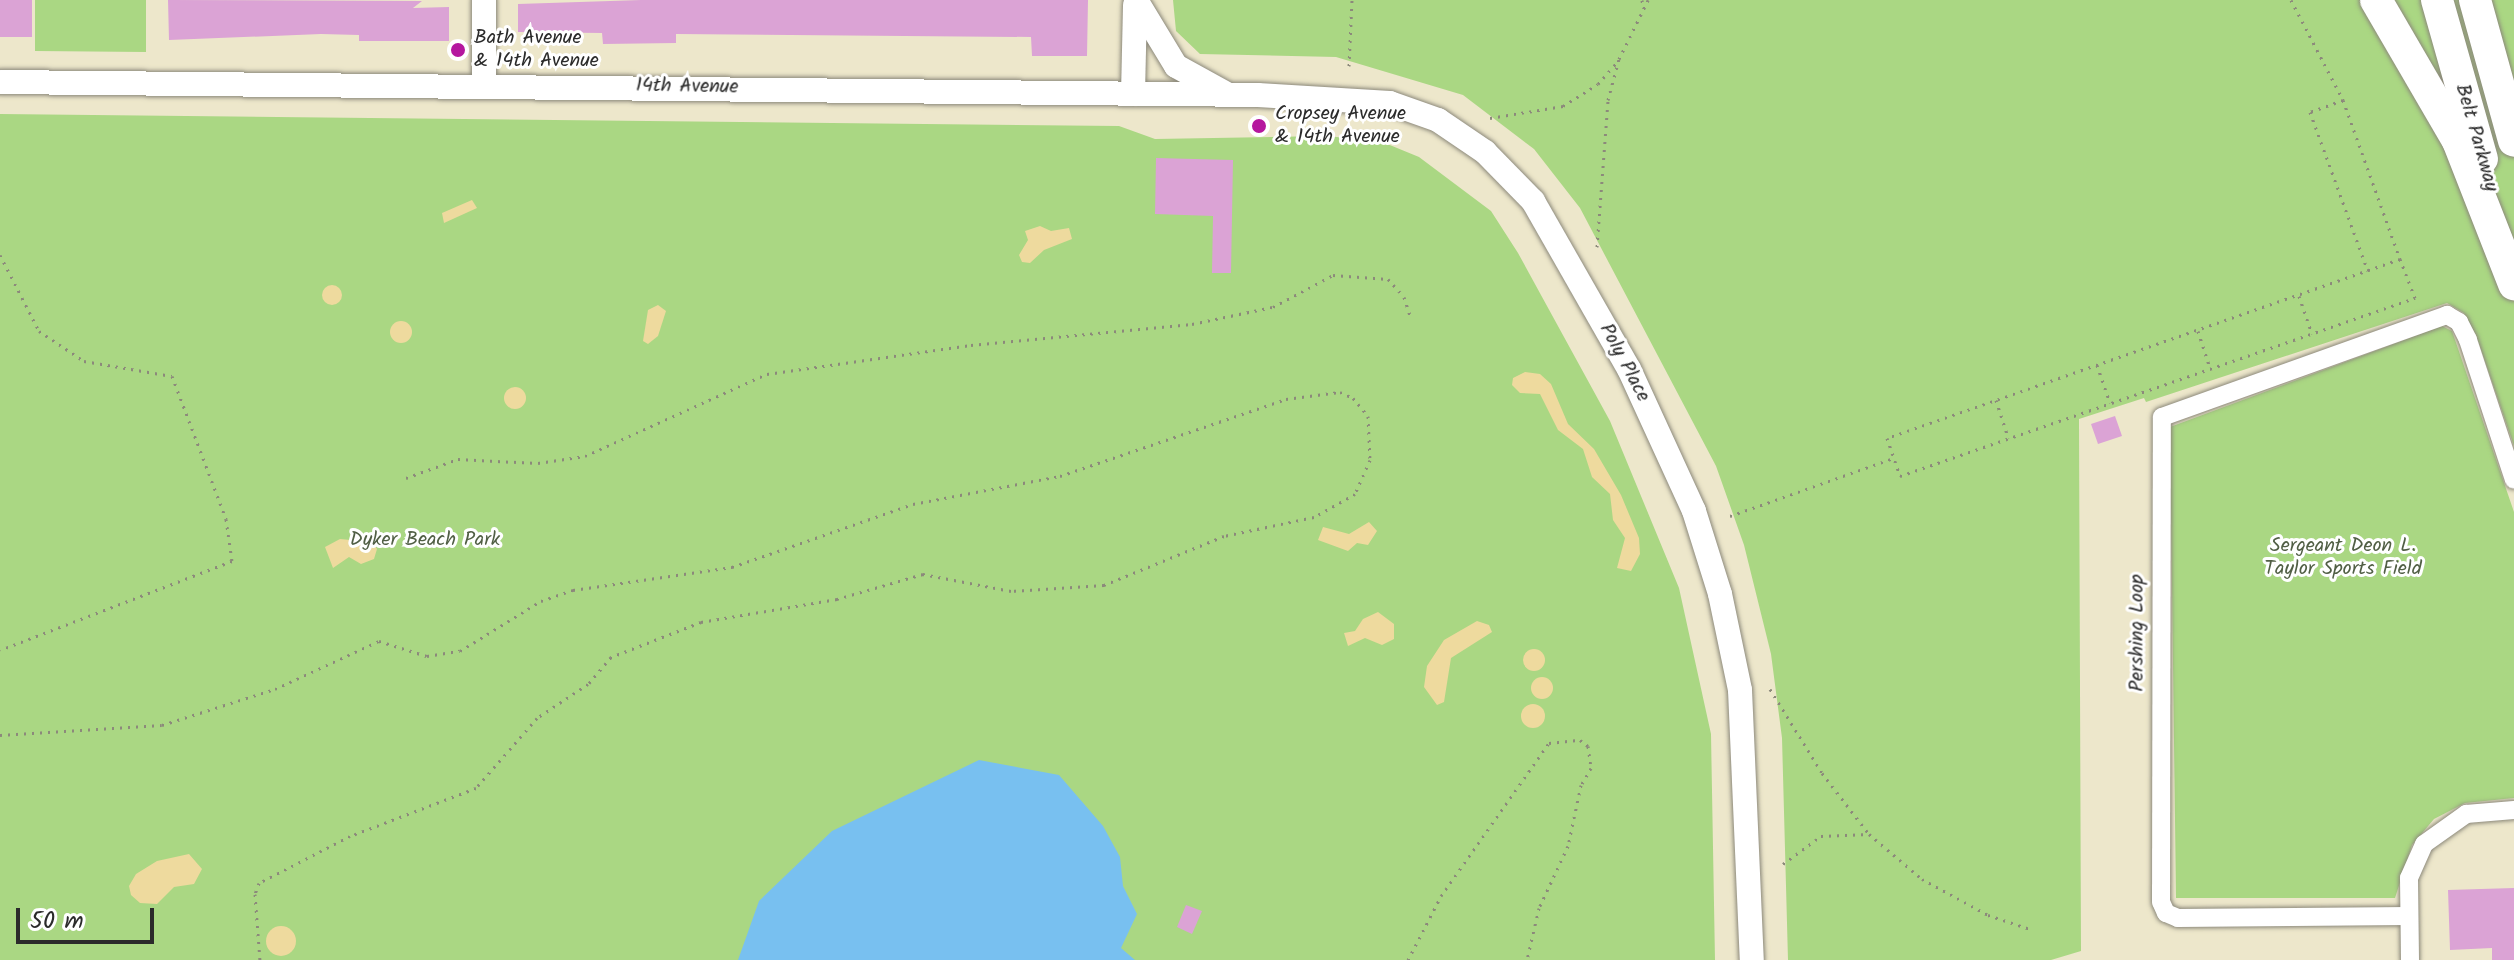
<!DOCTYPE html>
<html>
<head>
<meta charset="utf-8">
<style>
  body { margin:0 }
  #map { position:relative; width:2514px; height:960px; overflow:hidden; background:#ede7cb; font-family:Kalam,sans-serif }
  div>[style] { position:absolute }
  .green>* { inset:0; background:#aad783 }
  .sand>* { inset:0; background:#eeda9e }
  .round { border-radius:50% }
  .water>* { inset:0; background:#78c0f0 }
  .building>* { inset:0; background:#dba3d5 }
  .path>* { height:3px; margin-top:-1.5px; transform-origin:0; background:repeating-linear-gradient(90deg,#8c897b 0 2px,transparent 0 8px) }
  .roads { filter:drop-shadow(0 0 2px #8c897b) drop-shadow(0 0 2px #8c897b) }
  .street>* { height:18px; margin:-9px; padding:0 9px; transform-origin:9px; border-radius:9px; background:#fff }
  .secondary>* { height:24px; margin:-12px; padding:0 12px; transform-origin:12px; border-radius:12px; background:#fff }
  .highway>* { height:32px; margin:-16px; padding:0 16px; transform-origin:16px; border-radius:16px; background:#fff }
  .dots>* { width:22px; height:22px; translate:-50% -50%; box-sizing:border-box; border:4px solid #fff; border-radius:50% }
  span { translate:-50% -50%; white-space:nowrap; text-align:center; line-height:1.15; -webkit-text-stroke:6px #fff; paint-order:stroke }
  .poi-label { font-size:20px; color:#2b2b2b }
  .left { translate:0 -50%; text-align:left }
  .street-label { font-size:20px; color:#2b2b2b }
  .park-label { font-size:20px; color:#515f45 }
  .scale { position:absolute; left:16px; top:908px; width:138px; height:36px; box-sizing:border-box; border:4px solid #2b2b2b; border-top:0; padding-left:10px; font-size:24px; line-height:28px; white-space:nowrap; color:#2b2b2b; -webkit-text-stroke:6px #fff; paint-order:stroke }
</style>
</head>
<body>
<div id="map">
  <div class="green">
    <i style="clip-path:polygon(35px 0,146px 0,146px 52px,35px 51px)"></i>
    <i style="clip-path:polygon(1173px 0,2514px 0,2514px 446px,2476px 335px,2464px 313px,2447px 303px,2146px 402px,2144px 398px,2079px 419px,2081px 951px,2051px 960px,1788px 960px,1782px 738px,1771px 654px,1744px 545px,1716px 466px,1580px 208px,1534px 149px,1463px 95px,1336px 57px,1200px 54px,1176px 31px)"></i>
    <i style="clip-path:polygon(0 114px,1119px 126px,1155px 139px,1326px 136px,1380px 141px,1419px 157px,1491px 211px,1518px 253px,1610px 421px,1679px 588px,1711px 734px,1715px 960px,0 960px)"></i>
    <i style="clip-path:polygon(2442px 326px,2452px 331px,2514px 512px,2514px 798px,2465px 803px,2434px 819px,2412px 845px,2395px 898px,2176px 898px,2170px 427px)"></i>
  </div>
  <div class="sand">
    <i style="clip-path:polygon(472px 200px,477px 208px,444px 223px,442px 213px)"></i>
    <i style="clip-path:polygon(1040px 226px,1051px 231px,1069px 228px,1072px 239px,1044px 250px,1030px 263px,1022px 262px,1019px 255px,1028px 240px,1025px 231px)"></i>
    <i class="round" style="left:322px;top:285px;width:20px;height:20px"></i>
    <i style="clip-path:polygon(658px 305px,666px 311px,658px 336px,648px 344px,643px 341px,648px 310px)"></i>
    <i class="round" style="left:390px;top:321px;width:22px;height:22px"></i>
    <i style="clip-path:polygon(1525px 372px,1540px 374px,1551px 384px,1568px 424px,1594px 449px,1621px 495px,1639px 538px,1640px 554px,1631px 571px,1617px 568px,1625px 538px,1613px 520px,1610px 494px,1592px 477px,1583px 449px,1558px 430px,1540px 394px,1520px 393px,1512px 385px,1513px 378px)"></i>
    <i class="round" style="left:504px;top:387px;width:22px;height:22px"></i>
    <i style="clip-path:polygon(1369px 522px,1377px 531px,1368px 545px,1357px 543px,1348px 551px,1318px 540px,1323px 527px,1349px 534px)"></i>
    <i style="clip-path:polygon(340px 539px,372px 542px,377px 549px,374px 559px,361px 564px,349px 557px,333px 568px,325px 547px)"></i>
    <i style="clip-path:polygon(1378px 612px,1394px 624px,1394px 639px,1382px 645px,1365px 638px,1348px 646px,1344px 633px,1355px 631px,1363px 619px)"></i>
    <i style="clip-path:polygon(1477px 621px,1489px 625px,1492px 632px,1451px 658px,1444px 702px,1437px 705px,1424px 687px,1427px 666px,1444px 640px)"></i>
    <i class="round" style="left:1523px;top:649px;width:22px;height:22px"></i>
    <i class="round" style="left:1531px;top:677px;width:22px;height:22px"></i>
    <i class="round" style="left:1521px;top:704px;width:24px;height:24px"></i>
    <i style="clip-path:polygon(189px 854px,202px 869px,194px 884px,174px 887px,157px 904px,140px 903px,131px 895px,129px 886px,136px 874px,157px 861px)"></i>
    <i class="round" style="left:266px;top:926px;width:30px;height:30px"></i>
  </div>
  <div class="water">
    <i style="clip-path:polygon(979px 760px,1059px 775px,1103px 826px,1120px 857px,1123px 886px,1137px 914px,1121px 948px,1135px 960px,738px 960px,759px 901px,832px 831px)"></i>
  </div>
  <div class="building">
    <i style="clip-path:polygon(0 0,32px 0,32px 37px,0 37px)"></i>
    <i style="clip-path:polygon(168px 0,422px 1px,413px 8px,449px 7px,449px 41px,359px 41px,359px 35px,321px 34px,169px 40px)"></i>
    <i style="clip-path:polygon(641px 0,1088px 0,1087px 56px,1032px 56px,1031px 37px,676px 34px,676px 43px,603px 44px,602px 33px,518px 32px,518px 4px)"></i>
    <i style="clip-path:polygon(1156px 158px,1233px 160px,1231px 273px,1212px 273px,1213px 216px,1155px 214px)"></i>
    <i style="clip-path:polygon(2115px 416px,2122px 436px,2098px 444px,2091px 424px)"></i>
    <i style="clip-path:polygon(2514px 888px,2514px 960px,2492px 960px,2492px 948px,2450px 950px,2448px 890px)"></i>
    <i style="clip-path:polygon(1186px 905px,1202px 911px,1192px 934px,1177px 927px)"></i>
  </div>
  <div class="path">
    <i style="left:1642px;top:0;width:8px;rotate:83deg"></i>
    <i style="left:2291px;top:0;width:113px;rotate:62.5deg"></i>
    <i style="left:2343px;top:100px;width:169px;rotate:70.3deg"></i>
    <i style="left:2400px;top:259px;width:543px;rotate:160.76deg"></i>
    <i style="left:1887px;top:438px;width:40px;rotate:71.1deg"></i>
    <i style="left:1900px;top:476px;width:545px;rotate:-19.07deg"></i>
    <i style="left:2415px;top:298px;width:42px;rotate:-111deg"></i>
    <i style="left:1349px;top:66px;width:66px;rotate:-87.4deg"></i>
    <i style="left:2343px;top:100px;width:35px;rotate:160deg"></i>
    <i style="left:2310px;top:112px;width:169px;rotate:70deg"></i>
    <i style="left:1490px;top:118px;width:74px;rotate:-9.3deg"></i>
    <i style="left:1563px;top:106px;width:41px;rotate:-32.2deg"></i>
    <i style="left:1598px;top:84px;width:29px;rotate:-49deg"></i>
    <i style="left:1597px;top:247px;width:147px;rotate:-85.7deg"></i>
    <i style="left:1608px;top:100px;width:42px;rotate:-75deg"></i>
    <i style="left:1619px;top:59px;width:66px;rotate:-63.8deg"></i>
    <i style="left:0;top:255px;width:85px;rotate:62.8deg"></i>
    <i style="left:39px;top:331px;width:54px;rotate:33.7deg"></i>
    <i style="left:84px;top:361px;width:89px;rotate:9.7deg"></i>
    <i style="left:172px;top:376px;width:153px;rotate:69.3deg"></i>
    <i style="left:226px;top:519px;width:42px;rotate:81.9deg"></i>
    <i style="left:232px;top:561px;width:248px;rotate:159deg"></i>
    <i style="left:2299px;top:296px;width:40px;rotate:71.1deg"></i>
    <i style="left:2198px;top:331px;width:40px;rotate:72deg"></i>
    <i style="left:2097px;top:365px;width:40px;rotate:71.1deg"></i>
    <i style="left:1996px;top:400px;width:40px;rotate:72deg"></i>
    <i style="left:406px;top:478px;width:55px;rotate:-20.1deg"></i>
    <i style="left:458px;top:459px;width:80px;rotate:2.9deg"></i>
    <i style="left:538px;top:463px;width:48px;rotate:-8.5deg"></i>
    <i style="left:585px;top:456px;width:200px;rotate:-24.3deg"></i>
    <i style="left:767px;top:374px;width:206px;rotate:-8.1deg"></i>
    <i style="left:971px;top:345px;width:222px;rotate:-5.4deg"></i>
    <i style="left:1192px;top:324px;width:83px;rotate:-11.9deg"></i>
    <i style="left:1273px;top:307px;width:68px;rotate:-28.1deg"></i>
    <i style="left:1333px;top:275px;width:55px;rotate:4.2deg"></i>
    <i style="left:1388px;top:279px;width:24px;rotate:48deg"></i>
    <i style="left:1404px;top:297px;width:19px;rotate:72deg"></i>
    <i style="left:1730px;top:516px;width:174px;rotate:-19.5deg"></i>
    <i style="left:1770px;top:689px;width:99px;rotate:58.2deg"></i>
    <i style="left:1822px;top:773px;width:77px;rotate:52.4deg"></i>
    <i style="left:1869px;top:834px;width:70px;rotate:40.3deg"></i>
    <i style="left:1922px;top:879px;width:75px;rotate:28.6deg"></i>
    <i style="left:1988px;top:915px;width:44px;rotate:18.4deg"></i>
    <i style="left:0;top:735px;width:162px;rotate:-3.5deg"></i>
    <i style="left:162px;top:725px;width:119px;rotate:-17.7deg"></i>
    <i style="left:275px;top:689px;width:115px;rotate:-24.8deg"></i>
    <i style="left:379px;top:641px;width:50px;rotate:17.4deg"></i>
    <i style="left:427px;top:656px;width:33px;rotate:-9deg"></i>
    <i style="left:460px;top:651px;width:95px;rotate:-31.7deg"></i>
    <i style="left:541px;top:601px;width:34px;rotate:-19deg"></i>
    <i style="left:573px;top:590px;width:161px;rotate:-8.2deg"></i>
    <i style="left:732px;top:567px;width:192px;rotate:-19.2deg"></i>
    <i style="left:913px;top:504px;width:150px;rotate:-10.8deg"></i>
    <i style="left:1060px;top:476px;width:239px;rotate:-18.8deg"></i>
    <i style="left:1286px;top:399px;width:54px;rotate:-7.4deg"></i>
    <i style="left:1340px;top:392px;width:14px;rotate:25deg"></i>
    <i style="left:1353px;top:398px;width:23px;rotate:50deg"></i>
    <i style="left:1368px;top:416px;width:44px;rotate:87.4deg"></i>
    <i style="left:1370px;top:460px;width:37px;rotate:114deg"></i>
    <i style="left:1355px;top:494px;width:47px;rotate:150.7deg"></i>
    <i style="left:1314px;top:517px;width:92px;rotate:168.1deg"></i>
    <i style="left:1224px;top:536px;width:130px;rotate:157.8deg"></i>
    <i style="left:1104px;top:585px;width:93px;rotate:176.3deg"></i>
    <i style="left:1011px;top:591px;width:90px;rotate:-169.1deg"></i>
    <i style="left:923px;top:574px;width:90px;rotate:163.8deg"></i>
    <i style="left:837px;top:599px;width:138px;rotate:170.4deg"></i>
    <i style="left:701px;top:622px;width:97px;rotate:158.7deg"></i>
    <i style="left:611px;top:657px;width:35px;rotate:130deg"></i>
    <i style="left:588px;top:684px;width:61px;rotate:146.3deg"></i>
    <i style="left:537px;top:718px;width:93px;rotate:131.1deg"></i>
    <i style="left:476px;top:788px;width:135px;rotate:159.1deg"></i>
    <i style="left:350px;top:836px;width:102px;rotate:152.7deg"></i>
    <i style="left:259px;top:883px;width:12px;rotate:110deg"></i>
    <i style="left:255px;top:894px;width:66px;rotate:85.7deg"></i>
    <i style="left:1783px;top:864px;width:47px;rotate:-36.4deg"></i>
    <i style="left:1821px;top:836px;width:48px;rotate:-2.4deg"></i>
    <i style="left:1408px;top:960px;width:72px;rotate:-62.7deg"></i>
    <i style="left:1441px;top:896px;width:187px;rotate:-54.8deg"></i>
    <i style="left:1549px;top:743px;width:31px;rotate:-6deg"></i>
    <i style="left:1580px;top:740px;width:10px;rotate:37deg"></i>
    <i style="left:1588px;top:746px;width:22px;rotate:82deg"></i>
    <i style="left:1591px;top:768px;width:20px;rotate:120deg"></i>
    <i style="left:1581px;top:785px;width:62px;rotate:102deg"></i>
    <i style="left:1568px;top:846px;width:68px;rotate:115.1deg"></i>
    <i style="left:1539px;top:908px;width:53px;rotate:103deg"></i>
  </div>
  <div class="roads">
    <div class="street">
      <i style="left:2409px;top:916px;width:231px;rotate:179.5deg"></i>
      <i style="left:2178px;top:918px;width:13px;rotate:-157deg"></i>
      <i style="left:2166px;top:913px;width:12px;rotate:-114deg"></i>
      <i style="left:2161px;top:902px;width:485px;rotate:-89.9deg"></i>
      <i style="left:2162px;top:417px;width:303px;rotate:-19.7deg"></i>
      <i style="left:2447px;top:315px;width:14px;rotate:30deg"></i>
      <i style="left:2459px;top:322px;width:20px;rotate:63deg"></i>
      <i style="left:2468px;top:340px;width:147px;rotate:71.8deg"></i>
      <i style="left:2410px;top:960px;width:82px;rotate:-90.7deg"></i>
      <i style="left:2409px;top:878px;width:37px;rotate:-66deg"></i>
      <i style="left:2424px;top:844px;width:52px;rotate:-35.5deg"></i>
      <i style="left:2466px;top:814px;width:48px;rotate:-4.8deg"></i>
    </div>
    <div class="secondary">
      <i style="left:1136px;top:0;width:77px;rotate:58.8deg"></i>
      <i style="left:1176px;top:66px;width:56px;rotate:28.9deg"></i>
      <i style="left:0;top:82px;width:1258px;rotate:0.59deg"></i>
      <i style="left:1258px;top:95px;width:132px;rotate:3.5deg"></i>
      <i style="left:1390px;top:103px;width:51px;rotate:19.5deg"></i>
      <i style="left:1438px;top:120px;width:57px;rotate:34.2deg"></i>
      <i style="left:1485px;top:152px;width:69px;rotate:45.6deg"></i>
      <i style="left:1533px;top:201px;width:193px;rotate:60.3deg"></i>
      <i style="left:1629px;top:369px;width:156px;rotate:65.4deg"></i>
      <i style="left:1694px;top:511px;width:87px;rotate:72.6deg"></i>
      <i style="left:1720px;top:594px;width:98px;rotate:78.2deg"></i>
      <i style="left:1740px;top:690px;width:270px;rotate:87.5deg"></i>
      <i style="left:484px;top:85px;width:85px;rotate:-90deg"></i>
      <i style="left:1133px;top:94px;width:89px;rotate:-88.7deg"></i>
    </div>
    <div class="highway">
      <i style="left:2376px;top:0;width:163px;rotate:59.8deg"></i>
      <i style="left:2458px;top:141px;width:154px;rotate:68.6deg"></i>
      <i style="left:2437px;top:0;width:165px;rotate:74.2deg"></i>
      <i style="left:2475px;top:0;width:146px;rotate:74.5deg"></i>
    </div>
  </div>
  <div class="dots">
    <i style="left:458px;top:50px;background:#b5179e"></i>
    <i style="left:1259px;top:126px;background:#b5179e"></i>
  </div>
  <div class="poi-label">
    <span class="left" style="left:474px;top:50px">Bath Avenue<br>&amp; 14th Avenue</span>
    <span class="left" style="left:1275px;top:126px">Cropsey Avenue<br>&amp; 14th Avenue</span>
  </div>
  <div class="street-label">
    <span style="left:687px;top:87px;rotate:1deg">14th Avenue</span>
    <span style="left:2476px;top:138px;rotate:74deg">Belt Parkway</span>
    <span style="left:1624px;top:363px;rotate:62deg">Poly Place</span>
    <span style="left:2138px;top:633px;rotate:-90deg">Pershing Loop</span>
  </div>
  <div class="park-label">
    <span style="left:425px;top:540px">Dyker Beach Park</span>
    <span style="left:2343px;top:558px">Sergeant Deon L.<br>Taylor Sports Field</span>
  </div>
  <div class="scale">50 m</div>
</div>
</body>
</html>
